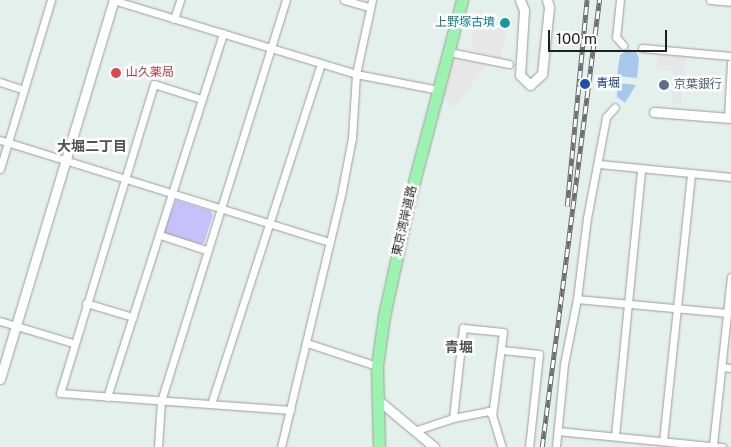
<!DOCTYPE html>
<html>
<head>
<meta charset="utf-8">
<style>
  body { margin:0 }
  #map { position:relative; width:731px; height:447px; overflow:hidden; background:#e4f0ec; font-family:"Public Sans","Noto Sans JP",sans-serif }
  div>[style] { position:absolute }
  .grass>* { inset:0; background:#a9c7eb }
  .park>* { inset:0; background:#c7c0fb }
  .parking>* { inset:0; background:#e7e7e7 }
  .roads { filter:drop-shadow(0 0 1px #9c9c9c) drop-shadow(0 0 1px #9c9c9c) }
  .minor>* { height:7px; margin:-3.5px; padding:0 3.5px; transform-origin:3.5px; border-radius:3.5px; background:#fff }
  .tertiary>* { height:9px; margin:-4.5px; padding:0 4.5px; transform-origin:4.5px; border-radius:4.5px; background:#fff }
  .trunk>* { height:11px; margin:-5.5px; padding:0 5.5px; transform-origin:5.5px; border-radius:5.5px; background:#9af4b0 }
  .rail>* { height:4.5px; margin-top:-2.25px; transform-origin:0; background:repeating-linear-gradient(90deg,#fff 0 8px,#6d6d6d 0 16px); box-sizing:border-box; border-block:1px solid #6d6d6d }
  .dots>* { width:14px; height:14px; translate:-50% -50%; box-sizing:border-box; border:2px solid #fff; border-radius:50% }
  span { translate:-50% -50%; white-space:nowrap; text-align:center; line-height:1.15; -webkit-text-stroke:5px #fff; paint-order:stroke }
  .culture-label { font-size:12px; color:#0d838f }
  .right { translate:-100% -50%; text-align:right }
  .health-label { font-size:12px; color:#be3a42 }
  .left { translate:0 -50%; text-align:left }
  .transit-label { font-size:12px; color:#164399 }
  .service-label { font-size:12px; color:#4e5e75 }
  .street-label { font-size:12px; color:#1f1f1f }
  .neighbourhood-label { font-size:14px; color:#525252; font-weight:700 }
  .scale { position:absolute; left:548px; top:30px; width:119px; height:22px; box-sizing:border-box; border:2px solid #1f1f1f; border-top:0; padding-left:6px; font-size:15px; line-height:18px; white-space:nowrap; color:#1f1f1f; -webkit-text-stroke:4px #fff; paint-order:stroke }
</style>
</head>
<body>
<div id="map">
  <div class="grass">
    <i style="clip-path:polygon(629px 49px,636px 52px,639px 58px,637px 78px,617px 76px,620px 55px)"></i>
    <i style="clip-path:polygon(617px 83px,636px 85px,625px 103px,617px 97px)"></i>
  </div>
  <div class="park">
    <i style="clip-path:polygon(176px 200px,211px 211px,213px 215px,204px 243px,200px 244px,166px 234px,164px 231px)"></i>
  </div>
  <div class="parking">
    <i style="clip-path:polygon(477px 10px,506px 32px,501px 58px,473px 51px,471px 42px)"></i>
    <i style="clip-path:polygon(658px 54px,686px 57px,681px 104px,671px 102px,674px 71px,656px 69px)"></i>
    <i style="clip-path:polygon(457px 59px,487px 64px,455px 108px,443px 96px,450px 68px)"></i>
  </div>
  <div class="roads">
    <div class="minor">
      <i style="left:113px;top:0;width:254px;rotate:16.9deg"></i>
      <i style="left:356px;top:74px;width:85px;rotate:10.9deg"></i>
      <i style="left:344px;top:0;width:26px;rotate:16deg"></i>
      <i style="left:620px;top:0;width:37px;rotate:96deg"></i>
      <i style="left:616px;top:37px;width:11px;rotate:49deg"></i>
      <i style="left:710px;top:0;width:21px;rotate:5deg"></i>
      <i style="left:174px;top:19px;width:20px;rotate:-72deg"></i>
      <i style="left:642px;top:48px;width:89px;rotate:5.1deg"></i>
      <i style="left:449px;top:52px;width:61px;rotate:11.3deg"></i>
      <i style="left:0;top:82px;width:25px;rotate:18deg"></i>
      <i style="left:201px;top:99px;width:49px;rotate:-162.3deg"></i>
      <i style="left:154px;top:84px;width:323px;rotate:106.9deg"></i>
      <i style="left:60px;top:393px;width:231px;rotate:4.2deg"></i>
      <i style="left:728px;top:118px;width:55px;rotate:-86.9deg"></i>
      <i style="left:0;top:140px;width:344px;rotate:17.2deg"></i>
      <i style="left:599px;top:164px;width:133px;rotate:5.6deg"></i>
      <i style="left:0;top:169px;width:177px;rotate:-73.2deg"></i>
      <i style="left:160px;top:235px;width:48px;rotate:18.1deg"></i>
      <i style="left:577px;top:299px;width:151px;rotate:5.3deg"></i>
      <i style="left:86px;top:303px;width:49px;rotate:16.6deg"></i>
      <i style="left:0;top:321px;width:76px;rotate:16.8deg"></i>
      <i style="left:307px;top:343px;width:74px;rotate:18.2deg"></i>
      <i style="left:502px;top:350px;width:37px;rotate:6deg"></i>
      <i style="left:539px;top:354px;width:94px;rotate:96.1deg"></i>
      <i style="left:722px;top:367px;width:9px;rotate:6deg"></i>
      <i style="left:107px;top:397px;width:382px;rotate:-72.3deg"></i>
      <i style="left:211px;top:404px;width:358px;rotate:-72.1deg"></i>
      <i style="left:453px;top:418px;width:91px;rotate:-83.7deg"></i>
      <i style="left:463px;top:328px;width:40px;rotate:5.7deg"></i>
      <i style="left:503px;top:332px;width:84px;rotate:97.5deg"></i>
      <i style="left:414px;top:431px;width:41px;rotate:-18.4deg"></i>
      <i style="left:453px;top:418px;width:36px;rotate:-11deg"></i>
      <i style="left:488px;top:411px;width:6px;rotate:45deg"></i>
      <i style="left:492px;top:415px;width:34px;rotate:73deg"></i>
      <i style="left:558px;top:431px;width:165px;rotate:5.6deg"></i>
      <i style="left:615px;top:436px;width:267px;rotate:-84.4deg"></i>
      <i style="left:663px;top:441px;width:267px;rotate:-84deg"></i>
      <i style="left:713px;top:445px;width:169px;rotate:-83.9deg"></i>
      <i style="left:158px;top:447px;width:46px;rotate:-86.3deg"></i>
      <i style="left:161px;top:401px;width:420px;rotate:-72.7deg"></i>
      <i style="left:281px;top:447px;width:264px;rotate:-76.6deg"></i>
      <i style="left:342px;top:190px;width:53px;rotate:-79.1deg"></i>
      <i style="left:352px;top:138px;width:64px;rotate:-86.4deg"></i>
      <i style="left:356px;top:74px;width:76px;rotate:-77.8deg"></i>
      <i style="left:556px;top:447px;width:83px;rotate:-84.5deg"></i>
      <i style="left:564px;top:364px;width:66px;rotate:-78.7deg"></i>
      <i style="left:577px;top:299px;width:82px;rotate:-83deg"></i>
      <i style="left:587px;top:218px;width:103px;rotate:-79.3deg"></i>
      <i style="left:606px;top:117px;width:13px;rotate:-48deg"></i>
    </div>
    <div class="tertiary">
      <i style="left:520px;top:0;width:11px;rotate:68deg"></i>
      <i style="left:524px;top:10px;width:65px;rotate:93.5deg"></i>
      <i style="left:520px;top:75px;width:14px;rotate:45deg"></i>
      <i style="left:530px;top:85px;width:16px;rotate:-43deg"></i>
      <i style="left:542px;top:74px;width:67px;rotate:-84deg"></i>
      <i style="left:549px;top:7px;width:7px;rotate:-106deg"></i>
      <i style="left:654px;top:112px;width:77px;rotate:4.5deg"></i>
      <i style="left:0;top:379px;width:396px;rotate:-73.3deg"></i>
      <i style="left:377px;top:399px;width:75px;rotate:40.1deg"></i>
    </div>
    <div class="trunk">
      <i style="left:379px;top:447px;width:81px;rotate:-91.4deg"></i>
      <i style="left:377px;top:366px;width:50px;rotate:-82deg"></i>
      <i style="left:384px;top:316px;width:122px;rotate:-77.7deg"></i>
      <i style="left:410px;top:197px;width:204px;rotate:-75.2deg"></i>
    </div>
  </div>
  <div class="rail">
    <i style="left:567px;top:206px;width:207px;rotate:-84.5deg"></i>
    <i style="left:542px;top:447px;width:451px;rotate:-82.7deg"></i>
  </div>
  <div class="dots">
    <i style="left:505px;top:23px;background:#0f9aa8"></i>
    <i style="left:116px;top:73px;background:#e0444e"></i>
    <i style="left:585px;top:84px;background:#1a4fb4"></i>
    <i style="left:664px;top:85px;background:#5c6f8a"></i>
  </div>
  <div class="culture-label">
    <span class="right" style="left:495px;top:23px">上野塚古墳</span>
  </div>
  <div class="health-label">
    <span class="left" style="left:126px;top:73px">山久薬局</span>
  </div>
  <div class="transit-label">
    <span class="left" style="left:596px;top:84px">青堀</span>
  </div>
  <div class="service-label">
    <span class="left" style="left:674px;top:85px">京葉銀行</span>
  </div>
  <div class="street-label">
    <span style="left:405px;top:221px;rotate:-77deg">東京湾岸道路</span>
  </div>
  <div class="neighbourhood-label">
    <span style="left:92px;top:146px">大堀二丁目</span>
    <span style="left:459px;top:347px">青堀</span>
  </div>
  <div class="scale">100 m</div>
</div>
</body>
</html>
